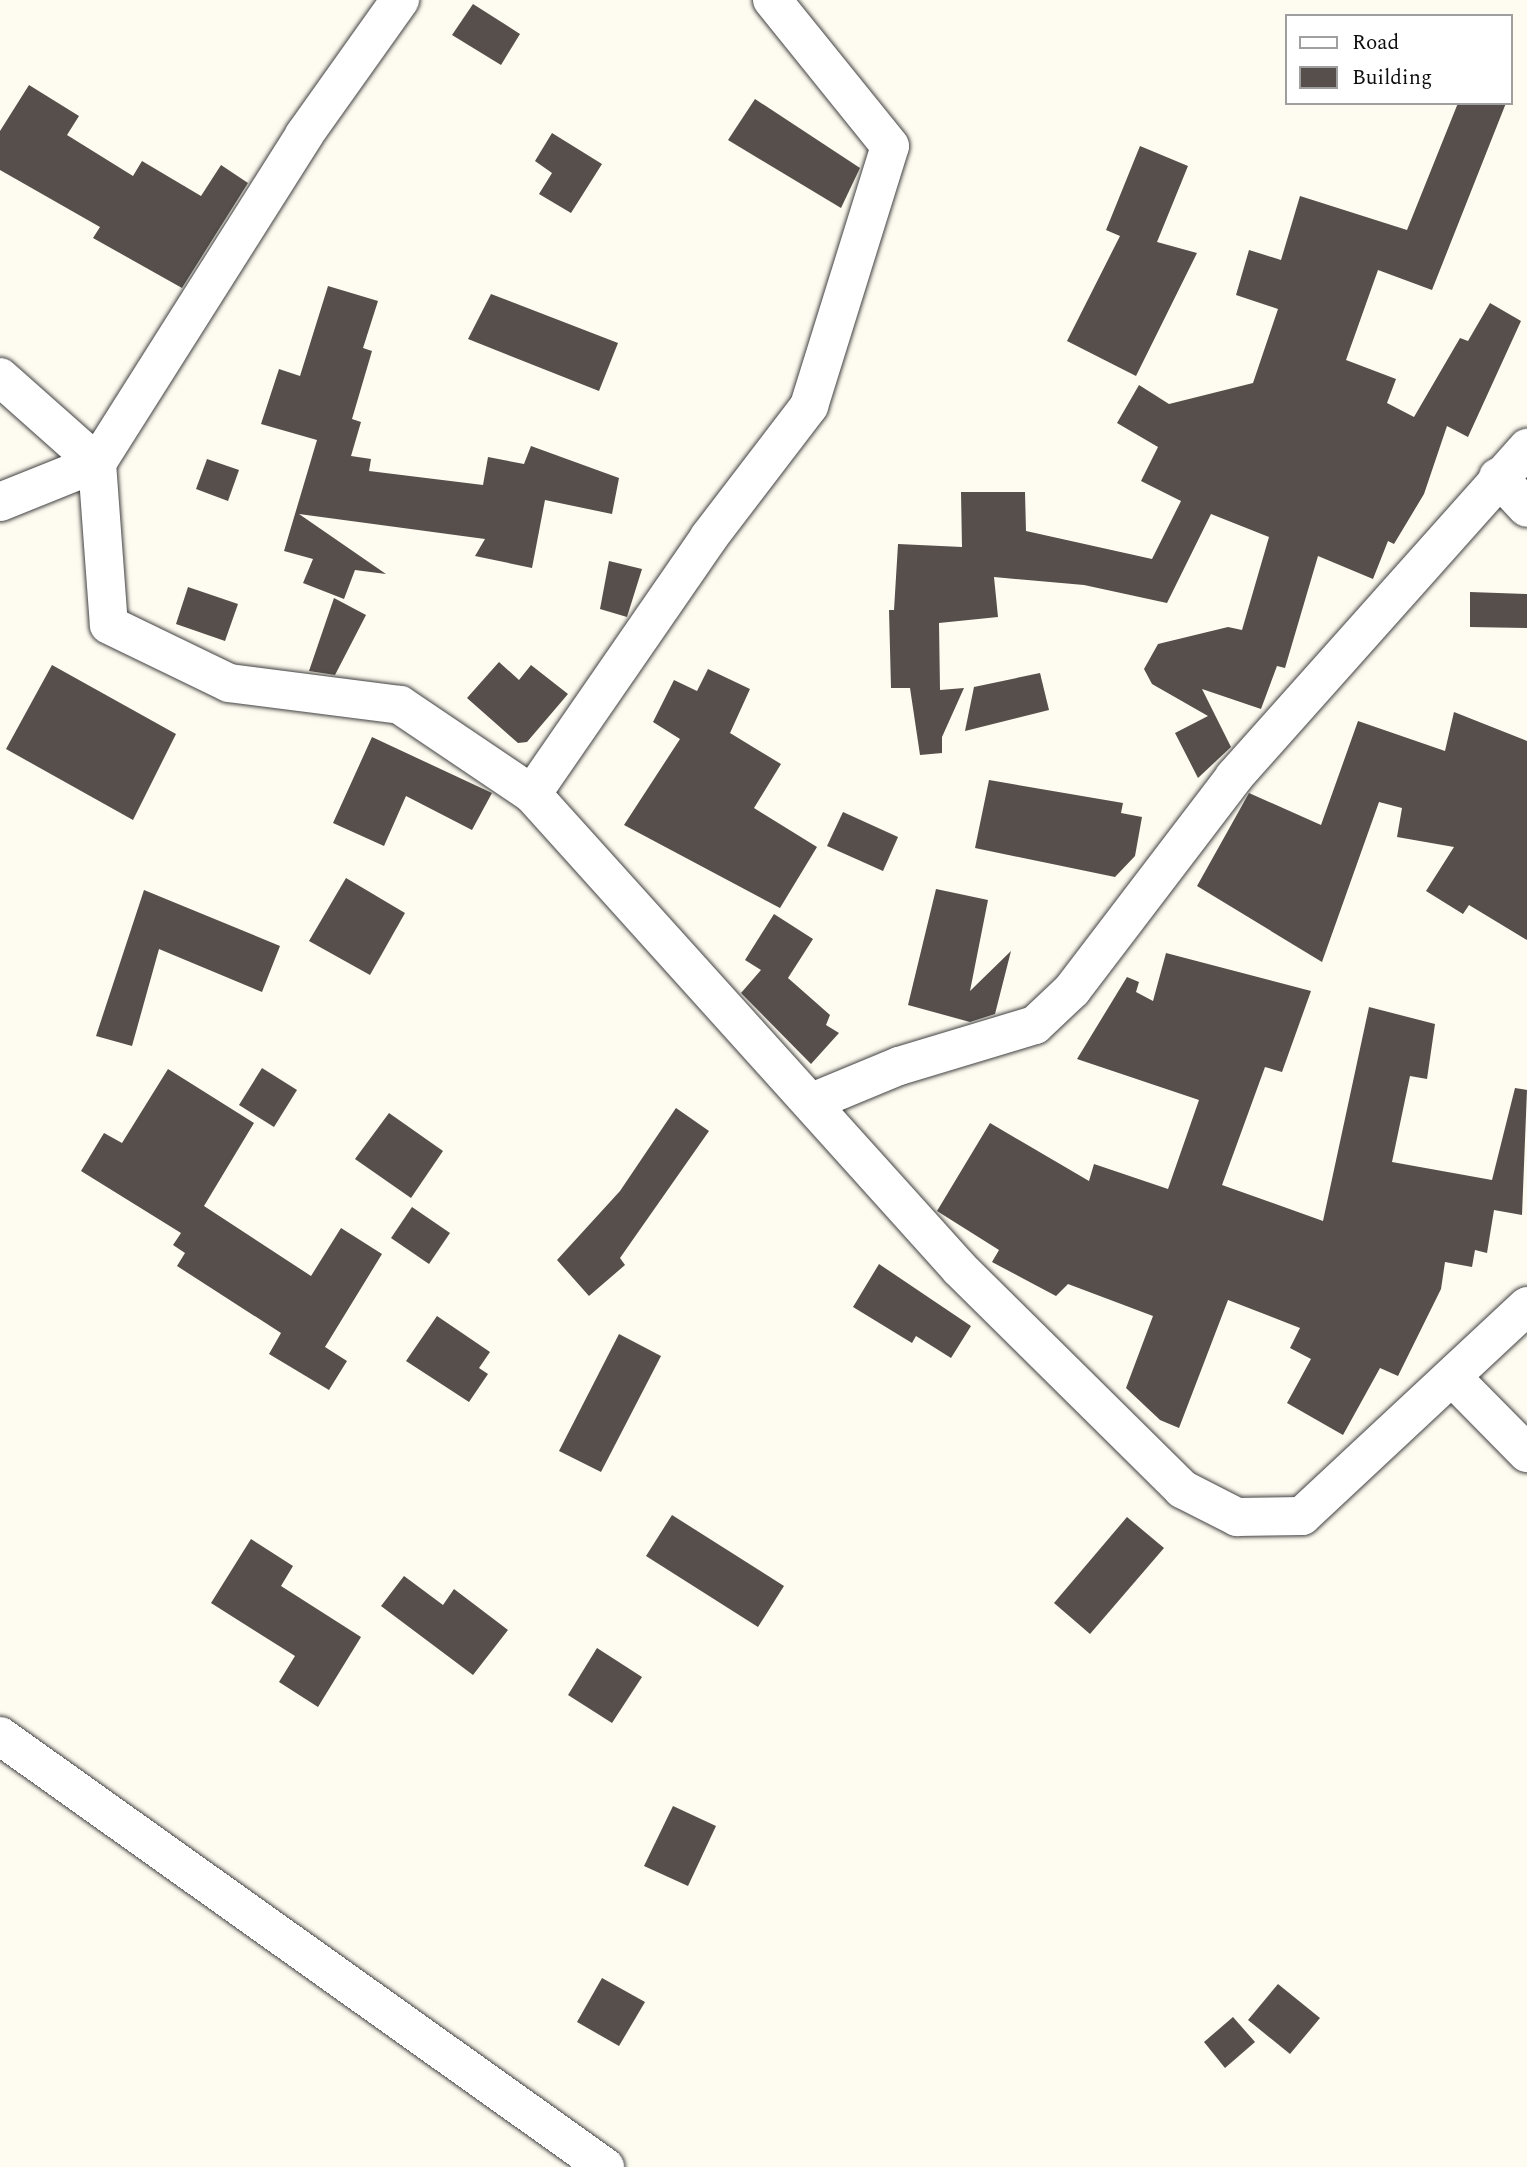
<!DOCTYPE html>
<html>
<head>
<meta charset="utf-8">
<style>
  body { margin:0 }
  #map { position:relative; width:1527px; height:2167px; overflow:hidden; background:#fefbf0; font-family:Spectral,serif }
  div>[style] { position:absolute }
  .building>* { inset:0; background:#564f4b }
  .roads { filter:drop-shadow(0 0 2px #414141) drop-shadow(0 0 2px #414141) }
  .minor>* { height:38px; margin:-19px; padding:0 19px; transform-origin:19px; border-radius:19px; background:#fff }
  .tertiary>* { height:38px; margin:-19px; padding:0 19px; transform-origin:19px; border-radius:19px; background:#fff }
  span { translate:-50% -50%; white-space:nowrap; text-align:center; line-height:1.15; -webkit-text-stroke:7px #fff; paint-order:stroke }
  .legend { position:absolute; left:1285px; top:14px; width:228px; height:91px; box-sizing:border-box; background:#fff; border:2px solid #9f9f9f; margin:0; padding:9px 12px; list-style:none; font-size:21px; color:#0e0e0e }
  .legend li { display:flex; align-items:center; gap:14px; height:35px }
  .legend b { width:35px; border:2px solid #9f9f9f }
</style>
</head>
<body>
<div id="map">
  <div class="building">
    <i style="clip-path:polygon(473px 4px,520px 34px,501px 65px,452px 35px)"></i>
    <i style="clip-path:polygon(29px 85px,79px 116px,67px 135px,133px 176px,142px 161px,201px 196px,221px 165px,248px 183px,182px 288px,93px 238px,100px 227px,0 170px,0 131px)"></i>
    <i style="clip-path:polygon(755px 99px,860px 168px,841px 208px,728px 140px)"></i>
    <i style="clip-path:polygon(1458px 103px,1506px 103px,1432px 290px,1378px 270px,1346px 360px,1396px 379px,1387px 403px,1414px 417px,1460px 338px,1468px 341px,1490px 303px,1521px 321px,1468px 437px,1447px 426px,1424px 494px,1394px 544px,1388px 541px,1373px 579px,1318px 556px,1285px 668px,1277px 666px,1261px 709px,1202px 689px,1231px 747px,1198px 778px,1175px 733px,1208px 716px,1152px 684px,1144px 669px,1158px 644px,1228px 627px,1242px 630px,1269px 537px,1211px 514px,1167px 603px,1084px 585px,994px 577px,998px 617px,939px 623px,940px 690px,964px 688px,942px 737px,942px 753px,920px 755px,910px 688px,891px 688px,889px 610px,894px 610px,898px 544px,962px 547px,961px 492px,1025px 492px,1026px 531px,1152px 559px,1181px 501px,1141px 481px,1158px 447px,1117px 423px,1139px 385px,1169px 404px,1253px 383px,1278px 309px,1236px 295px,1249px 250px,1281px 260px,1300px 196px,1407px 230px)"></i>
    <i style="clip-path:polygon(552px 133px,602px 164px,571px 213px,539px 194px,552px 173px,535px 161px)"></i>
    <i style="clip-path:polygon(1140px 146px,1188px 166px,1157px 242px,1197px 253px,1136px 376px,1067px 341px,1120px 236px,1106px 230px)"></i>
    <i style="clip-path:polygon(328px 286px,378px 301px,363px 348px,372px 351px,352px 419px,361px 422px,351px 456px,371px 459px,369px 471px,483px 485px,488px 457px,524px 464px,531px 446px,619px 478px,612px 514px,545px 500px,532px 568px,475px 556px,485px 539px,299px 514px,386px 574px,355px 570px,344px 599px,303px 583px,313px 559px,284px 551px,317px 440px,261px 424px,279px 369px,300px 376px)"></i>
    <i style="clip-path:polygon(491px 294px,618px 343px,599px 391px,468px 339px)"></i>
    <i style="clip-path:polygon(207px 459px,239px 470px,228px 501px,196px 489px)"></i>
    <i style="clip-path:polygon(609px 561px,642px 569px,627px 617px,600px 609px)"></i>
    <i style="clip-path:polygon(188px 587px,238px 604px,225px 641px,176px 624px)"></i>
    <i style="clip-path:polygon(1470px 592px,1527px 594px,1527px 628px,1470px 627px)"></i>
    <i style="clip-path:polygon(334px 598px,366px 615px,335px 675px,309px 671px)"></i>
    <i style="clip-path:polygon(499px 662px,519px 680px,531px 665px,568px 694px,527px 742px,518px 743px,467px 698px)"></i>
    <i style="clip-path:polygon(52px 665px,176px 734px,133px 820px,6px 749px)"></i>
    <i style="clip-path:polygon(708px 669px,750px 689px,730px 733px,781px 764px,754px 808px,817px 847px,780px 908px,624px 825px,680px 739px,653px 722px,674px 680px,697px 691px)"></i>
    <i style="clip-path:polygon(1040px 673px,1049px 710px,965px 731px,974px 687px)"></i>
    <i style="clip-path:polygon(1454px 712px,1527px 741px,1527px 940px,1469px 905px,1463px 914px,1426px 891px,1454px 847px,1397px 837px,1402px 808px,1379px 802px,1322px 962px,1197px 886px,1249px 793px,1321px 825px,1358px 721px,1445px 751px)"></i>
    <i style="clip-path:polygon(372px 737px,492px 793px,472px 830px,406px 796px,384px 846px,333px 823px)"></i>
    <i style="clip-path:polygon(989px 780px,1123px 803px,1121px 813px,1142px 817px,1135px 856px,1115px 877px,975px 848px)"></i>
    <i style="clip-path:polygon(843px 812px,898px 837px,883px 871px,827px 846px)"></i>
    <i style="clip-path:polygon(346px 878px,405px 913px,370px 975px,309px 941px)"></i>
    <i style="clip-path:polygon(936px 889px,988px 900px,970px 991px,1011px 951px,995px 1014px,970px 1022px,908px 1005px)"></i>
    <i style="clip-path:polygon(144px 890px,280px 946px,262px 992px,159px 949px,132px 1046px,96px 1036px)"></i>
    <i style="clip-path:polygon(774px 914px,813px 939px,788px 978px,830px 1015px,826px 1025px,839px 1033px,811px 1064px,741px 993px,761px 970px,745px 960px)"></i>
    <i style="clip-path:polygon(1166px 953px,1311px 991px,1282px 1072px,1265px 1067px,1222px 1185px,1323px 1221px,1369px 1007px,1435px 1024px,1427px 1079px,1410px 1076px,1392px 1162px,1492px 1180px,1515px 1088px,1527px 1090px,1522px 1215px,1494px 1210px,1487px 1253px,1475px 1250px,1472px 1267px,1445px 1262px,1441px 1289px,1398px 1376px,1380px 1368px,1343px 1435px,1287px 1403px,1311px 1359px,1290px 1348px,1300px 1328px,1228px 1300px,1179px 1428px,1160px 1420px,1126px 1388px,1153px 1316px,1068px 1284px,1056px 1296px,992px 1262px,999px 1250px,937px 1211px,990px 1123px,1089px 1181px,1094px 1164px,1168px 1189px,1199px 1100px,1077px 1059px,1127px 977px,1139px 982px,1136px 992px,1153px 1001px)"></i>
    <i style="clip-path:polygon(262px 1068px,297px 1090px,274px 1127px,239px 1105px)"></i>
    <i style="clip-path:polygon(168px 1069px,254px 1123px,204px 1206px,311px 1276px,341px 1228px,382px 1254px,325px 1347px,347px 1361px,329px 1390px,269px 1354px,281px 1333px,177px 1266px,185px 1253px,173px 1245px,181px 1233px,81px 1171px,104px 1133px,122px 1143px)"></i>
    <i style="clip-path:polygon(676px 1108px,709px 1131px,620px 1258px,625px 1265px,589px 1296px,557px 1260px,620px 1191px)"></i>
    <i style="clip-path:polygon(389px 1113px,443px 1151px,411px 1198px,355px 1159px)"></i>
    <i style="clip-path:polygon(412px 1207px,450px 1233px,429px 1264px,391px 1238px)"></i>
    <i style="clip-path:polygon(879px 1264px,971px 1326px,951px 1358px,916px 1336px,912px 1343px,853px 1307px)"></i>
    <i style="clip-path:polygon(437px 1316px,490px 1352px,479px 1368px,488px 1374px,469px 1402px,406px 1361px)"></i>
    <i style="clip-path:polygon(619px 1334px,661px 1356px,601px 1472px,559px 1451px)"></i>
    <i style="clip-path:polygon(672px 1515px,784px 1586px,758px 1627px,646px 1556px)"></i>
    <i style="clip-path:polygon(1127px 1517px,1164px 1548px,1090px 1634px,1054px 1603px)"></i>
    <i style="clip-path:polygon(251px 1539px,293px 1566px,281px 1586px,361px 1637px,318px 1707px,279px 1682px,295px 1656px,211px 1603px)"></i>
    <i style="clip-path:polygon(404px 1576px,443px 1605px,454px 1589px,508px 1630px,473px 1675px,381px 1606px)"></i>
    <i style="clip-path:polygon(597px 1648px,642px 1677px,612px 1723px,568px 1695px)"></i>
    <i style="clip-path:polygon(673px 1806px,716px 1826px,688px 1886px,644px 1866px)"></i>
    <i style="clip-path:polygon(602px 1978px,645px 2002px,619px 2046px,577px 2022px)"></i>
    <i style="clip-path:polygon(1278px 1984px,1320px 2018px,1290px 2054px,1248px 2020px)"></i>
    <i style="clip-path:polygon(1233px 2017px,1255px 2042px,1225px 2068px,1204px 2042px)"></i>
  </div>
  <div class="roads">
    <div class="minor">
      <i style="left:0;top:377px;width:130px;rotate:41.6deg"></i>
      <i style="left:97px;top:463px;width:162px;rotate:85.8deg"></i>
      <i style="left:109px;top:625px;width:133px;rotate:25.8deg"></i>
      <i style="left:229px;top:683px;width:172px;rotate:7.3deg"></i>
      <i style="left:400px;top:705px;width:159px;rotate:34deg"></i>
      <i style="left:532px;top:794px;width:639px;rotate:47.98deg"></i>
      <i style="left:960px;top:1269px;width:313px;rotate:44.7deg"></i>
      <i style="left:1182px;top:1489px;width:62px;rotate:27deg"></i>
      <i style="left:1237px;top:1517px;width:65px;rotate:-0.9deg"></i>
      <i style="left:1302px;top:1516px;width:308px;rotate:-43deg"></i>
      <i style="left:1498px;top:477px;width:42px;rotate:46.9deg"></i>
      <i style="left:0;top:502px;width:105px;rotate:-21.9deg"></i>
      <i style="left:97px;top:463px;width:388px;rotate:-57.7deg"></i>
      <i style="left:304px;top:135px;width:166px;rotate:-54.6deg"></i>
      <i style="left:532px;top:794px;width:312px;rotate:-55.4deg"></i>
      <i style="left:709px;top:537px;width:165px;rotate:-52.6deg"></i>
      <i style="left:809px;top:406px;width:272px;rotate:-72.7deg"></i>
      <i style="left:890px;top:146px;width:188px;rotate:-128.9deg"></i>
      <i style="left:812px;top:1102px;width:94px;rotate:-22.5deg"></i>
      <i style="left:899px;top:1066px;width:142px;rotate:-16.8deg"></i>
      <i style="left:1035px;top:1025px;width:51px;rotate:-43.4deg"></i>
      <i style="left:1072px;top:990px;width:268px;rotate:-52.7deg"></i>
      <i style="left:1234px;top:777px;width:441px;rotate:-48.3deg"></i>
      <i style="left:1455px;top:1380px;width:103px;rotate:45.4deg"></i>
    </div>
    <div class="tertiary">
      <i style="left:0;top:1736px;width:743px;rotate:35.47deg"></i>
    </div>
  </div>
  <ul class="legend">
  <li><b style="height:9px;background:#fff"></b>Road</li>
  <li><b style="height:19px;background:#564f4b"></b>Building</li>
  </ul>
</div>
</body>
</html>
